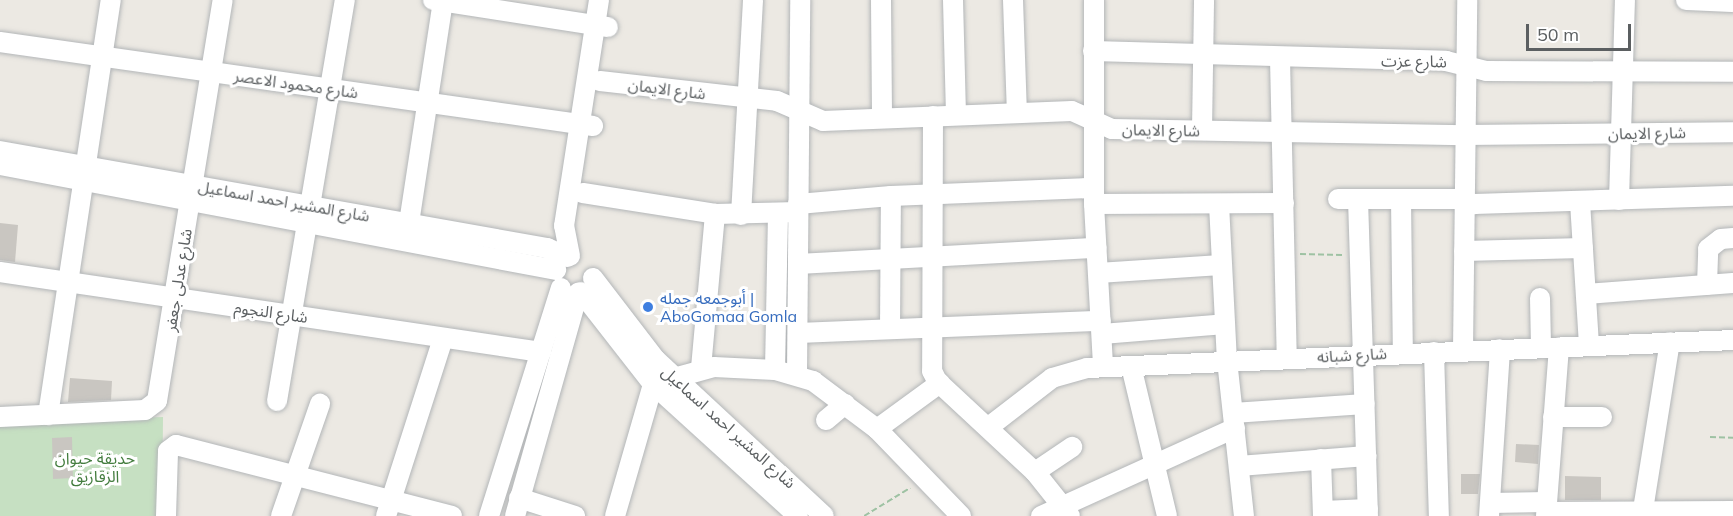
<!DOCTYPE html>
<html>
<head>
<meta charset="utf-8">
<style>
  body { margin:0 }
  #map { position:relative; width:1733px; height:516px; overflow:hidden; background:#ece9e3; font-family:Mulish,"Noto Sans Arabic",sans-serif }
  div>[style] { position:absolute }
  .green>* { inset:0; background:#c6e0c2 }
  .building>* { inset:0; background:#c9c6c1 }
  .path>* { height:2px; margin-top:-1px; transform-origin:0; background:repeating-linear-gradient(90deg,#9ec2a3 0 6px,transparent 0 9px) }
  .roads { filter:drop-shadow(0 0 2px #b3b6b8) drop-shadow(0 0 2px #b3b6b8) }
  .minor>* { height:20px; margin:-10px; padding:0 10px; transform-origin:10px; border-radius:10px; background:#fff }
  .dots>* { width:16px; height:16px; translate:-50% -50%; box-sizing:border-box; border:3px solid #fff; border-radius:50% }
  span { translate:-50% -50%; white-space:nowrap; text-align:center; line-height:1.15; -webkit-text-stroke:6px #fff; paint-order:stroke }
  .street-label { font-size:16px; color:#5b5f61 }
  .shop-label { font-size:16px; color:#366cbe }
  .left { translate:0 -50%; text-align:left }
  .park-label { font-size:16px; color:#447d3f }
  .scale { position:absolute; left:1526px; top:24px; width:105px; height:27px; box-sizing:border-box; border:3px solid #5b5f61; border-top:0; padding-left:8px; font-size:18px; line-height:21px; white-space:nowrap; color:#5b5f61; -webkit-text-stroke:4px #fff; paint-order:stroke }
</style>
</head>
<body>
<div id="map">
  <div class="green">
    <i style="clip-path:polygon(163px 417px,162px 516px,0 516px,0 422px)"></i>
  </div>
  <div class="building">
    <i style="clip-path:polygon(0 223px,18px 225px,15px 262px,0 260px)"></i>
    <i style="clip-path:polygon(70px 378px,112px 381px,111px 400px,68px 402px)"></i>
    <i style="clip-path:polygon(72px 437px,73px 478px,53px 479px,52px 438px)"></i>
    <i style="clip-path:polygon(1516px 444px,1539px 445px,1538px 464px,1515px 462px)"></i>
    <i style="clip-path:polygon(1461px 474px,1480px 474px,1478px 494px,1461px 494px)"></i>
    <i style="clip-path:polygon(1565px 476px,1601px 477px,1601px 500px,1565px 500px)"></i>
  </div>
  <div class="path">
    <i style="left:1300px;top:254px;width:42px;rotate:1.4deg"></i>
    <i style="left:1710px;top:437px;width:23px;rotate:2deg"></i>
    <i style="left:864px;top:516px;width:54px;rotate:-31.3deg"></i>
  </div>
  <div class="roads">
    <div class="minor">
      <i style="left:433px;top:0;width:177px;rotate:8.8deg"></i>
      <i style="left:881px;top:0;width:118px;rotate:89.5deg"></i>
      <i style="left:953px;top:0;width:115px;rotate:88.5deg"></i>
      <i style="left:1013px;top:0;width:113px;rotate:88deg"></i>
      <i style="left:1094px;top:0;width:204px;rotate:90deg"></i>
      <i style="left:1094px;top:204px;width:163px;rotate:86.8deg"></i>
      <i style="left:1686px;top:0;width:47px;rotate:2.4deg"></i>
      <i style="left:0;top:42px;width:599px;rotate:8.06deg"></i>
      <i style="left:1093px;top:51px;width:353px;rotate:1.6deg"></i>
      <i style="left:1446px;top:61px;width:41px;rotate:14deg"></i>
      <i style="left:1486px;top:71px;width:247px;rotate:0.2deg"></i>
      <i style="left:1280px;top:59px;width:299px;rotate:88.7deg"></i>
      <i style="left:600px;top:81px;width:178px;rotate:6.4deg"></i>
      <i style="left:777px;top:101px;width:50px;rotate:23.5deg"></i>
      <i style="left:823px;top:121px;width:249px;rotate:-2.3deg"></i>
      <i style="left:1072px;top:111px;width:44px;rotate:24.2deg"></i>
      <i style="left:1112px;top:129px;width:353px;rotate:1deg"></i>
      <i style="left:1465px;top:135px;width:268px;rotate:-0.6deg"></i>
      <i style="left:933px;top:116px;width:255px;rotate:90.2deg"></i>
      <i style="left:932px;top:371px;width:11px;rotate:63deg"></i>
      <i style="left:937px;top:381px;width:134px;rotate:42.9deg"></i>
      <i style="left:1035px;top:472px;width:56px;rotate:51.5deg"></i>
      <i style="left:1202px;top:130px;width:130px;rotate:-89.1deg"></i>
      <i style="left:0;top:151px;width:556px;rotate:10.06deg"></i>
      <i style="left:547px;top:248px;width:22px;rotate:24deg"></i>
      <i style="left:0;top:165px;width:566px;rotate:10.69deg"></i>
      <i style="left:583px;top:193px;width:134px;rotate:9deg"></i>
      <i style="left:715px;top:214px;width:83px;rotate:-1.4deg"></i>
      <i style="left:1338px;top:199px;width:118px"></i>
      <i style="left:1456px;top:199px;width:19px;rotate:16deg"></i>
      <i style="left:1474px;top:204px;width:259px;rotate:-1.8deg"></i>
      <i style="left:1358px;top:199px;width:317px;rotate:88.2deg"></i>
      <i style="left:1401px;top:199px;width:154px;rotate:89.3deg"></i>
      <i style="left:1619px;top:200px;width:200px;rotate:-88.3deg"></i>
      <i style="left:1580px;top:202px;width:144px;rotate:86.4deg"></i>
      <i style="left:798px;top:204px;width:93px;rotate:-4.9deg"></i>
      <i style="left:891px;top:196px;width:203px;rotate:-2.3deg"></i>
      <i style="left:1094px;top:204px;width:190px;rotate:-0.3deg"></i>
      <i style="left:1219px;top:204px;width:156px;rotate:87.1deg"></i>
      <i style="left:1227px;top:360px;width:157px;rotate:83.8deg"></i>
      <i style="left:741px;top:215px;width:215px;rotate:-86.8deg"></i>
      <i style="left:409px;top:223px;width:226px;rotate:-81.3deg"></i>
      <i style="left:1464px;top:251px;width:119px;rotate:-1.4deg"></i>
      <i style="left:570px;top:256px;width:31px;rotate:-101deg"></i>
      <i style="left:564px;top:226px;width:229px;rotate:-81.2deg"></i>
      <i style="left:798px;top:264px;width:299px;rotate:-3.1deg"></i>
      <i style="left:0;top:272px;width:547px;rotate:8.41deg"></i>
      <i style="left:1098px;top:273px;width:123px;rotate:-3.7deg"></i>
      <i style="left:593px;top:278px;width:103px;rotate:52.5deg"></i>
      <i style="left:656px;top:360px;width:229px;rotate:42.9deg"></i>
      <i style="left:1707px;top:285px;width:36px;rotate:-88deg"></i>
      <i style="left:1708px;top:249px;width:16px;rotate:-38deg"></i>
      <i style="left:1721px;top:239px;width:12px;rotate:-5deg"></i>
      <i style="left:581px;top:292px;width:117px;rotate:52deg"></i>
      <i style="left:653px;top:384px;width:196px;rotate:42.3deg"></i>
      <i style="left:1586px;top:294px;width:147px;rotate:-4.3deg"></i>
      <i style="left:1540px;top:298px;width:49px;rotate:88.8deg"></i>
      <i style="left:890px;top:328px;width:132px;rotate:-89.6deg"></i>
      <i style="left:798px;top:333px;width:303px;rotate:-2.3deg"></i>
      <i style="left:1102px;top:334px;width:123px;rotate:-4.6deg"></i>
      <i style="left:1463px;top:350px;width:350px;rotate:-89.3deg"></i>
      <i style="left:1434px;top:352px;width:164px;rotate:88.3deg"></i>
      <i style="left:1131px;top:366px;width:154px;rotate:76.5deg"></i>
      <i style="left:701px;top:368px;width:155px;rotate:-84.8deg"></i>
      <i style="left:775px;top:370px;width:156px;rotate:-88.9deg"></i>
      <i style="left:797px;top:374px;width:374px;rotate:-89.5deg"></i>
      <i style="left:674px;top:378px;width:41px;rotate:-15.4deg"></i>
      <i style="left:714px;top:367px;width:61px;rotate:2.8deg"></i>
      <i style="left:775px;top:370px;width:40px;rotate:16deg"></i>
      <i style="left:813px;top:381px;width:80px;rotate:36.9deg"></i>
      <i style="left:877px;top:429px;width:121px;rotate:46deg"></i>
      <i style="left:277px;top:401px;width:407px;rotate:-80.4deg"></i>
      <i style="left:1233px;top:413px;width:132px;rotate:-3.9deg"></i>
      <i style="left:48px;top:415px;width:420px;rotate:-81.4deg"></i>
      <i style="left:0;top:417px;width:145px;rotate:-2.8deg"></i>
      <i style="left:145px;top:410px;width:15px;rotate:-37deg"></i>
      <i style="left:157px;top:401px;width:406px;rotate:-80.7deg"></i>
      <i style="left:1553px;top:417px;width:49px"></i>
      <i style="left:826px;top:420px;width:25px;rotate:-40deg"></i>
      <i style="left:990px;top:426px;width:78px;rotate:-37.7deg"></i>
      <i style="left:1052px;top:378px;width:36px;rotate:-16deg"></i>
      <i style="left:1087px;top:368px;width:647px;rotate:-2.48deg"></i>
      <i style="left:877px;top:429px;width:78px;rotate:-36.1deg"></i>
      <i style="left:1321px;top:459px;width:57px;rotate:88deg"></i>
      <i style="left:1239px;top:466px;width:128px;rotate:-4.5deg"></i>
      <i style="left:1035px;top:472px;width:45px;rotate:-34deg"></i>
      <i style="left:519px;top:498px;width:59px;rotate:17.8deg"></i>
      <i style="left:1490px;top:503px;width:57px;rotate:-1deg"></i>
      <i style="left:1323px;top:511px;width:45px;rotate:-2.5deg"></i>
      <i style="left:1547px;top:512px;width:186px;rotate:-0.3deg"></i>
      <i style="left:166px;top:516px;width:65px;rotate:-88.2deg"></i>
      <i style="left:168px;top:451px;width:10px;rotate:-37deg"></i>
      <i style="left:176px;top:445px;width:285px;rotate:14.4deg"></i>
      <i style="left:281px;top:516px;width:119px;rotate:-70.8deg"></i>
      <i style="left:386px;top:516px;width:187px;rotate:-72.2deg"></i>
      <i style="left:489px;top:516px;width:239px;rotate:-72.5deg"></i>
      <i style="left:515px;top:516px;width:232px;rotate:-74.2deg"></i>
      <i style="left:615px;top:516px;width:137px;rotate:-73.9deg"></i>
      <i style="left:1041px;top:516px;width:213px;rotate:-24.4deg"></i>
      <i style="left:1489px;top:516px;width:167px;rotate:-86.2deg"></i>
      <i style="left:1546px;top:516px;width:169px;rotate:-85.6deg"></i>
      <i style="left:1642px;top:516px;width:176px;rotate:-80.9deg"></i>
    </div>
  </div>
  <div class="dots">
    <i style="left:648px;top:307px;background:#3f7fe0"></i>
  </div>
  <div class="street-label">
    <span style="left:1414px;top:61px;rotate:1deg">شارع عزت</span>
    <span style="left:296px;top:84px;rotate:8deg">شارع محمود الاعصر</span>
    <span style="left:667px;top:89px;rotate:7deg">شارع الايمان</span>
    <span style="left:1161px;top:130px;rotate:1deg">شارع الايمان</span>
    <span style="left:1647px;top:133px;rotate:-1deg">شارع الايمان</span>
    <span style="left:284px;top:201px;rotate:10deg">شارع المشير احمد اسماعيل</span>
    <span style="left:178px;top:280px;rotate:-81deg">شارع عدلى جعفر</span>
    <span style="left:271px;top:312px;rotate:8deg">شارع النجوم</span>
    <span style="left:1352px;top:355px;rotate:-3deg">شارع شبانه</span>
    <span style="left:729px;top:427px;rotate:42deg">شارع المشير احمد اسماعيل</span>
  </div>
  <div class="shop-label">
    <span class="left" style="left:660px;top:307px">أبوجمعه جمله |<br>AboGomaa Gomla</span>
  </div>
  <div class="park-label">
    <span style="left:95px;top:467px">حديقة حيوان<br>الزقازيق</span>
  </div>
  <div class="scale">50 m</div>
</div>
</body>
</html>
